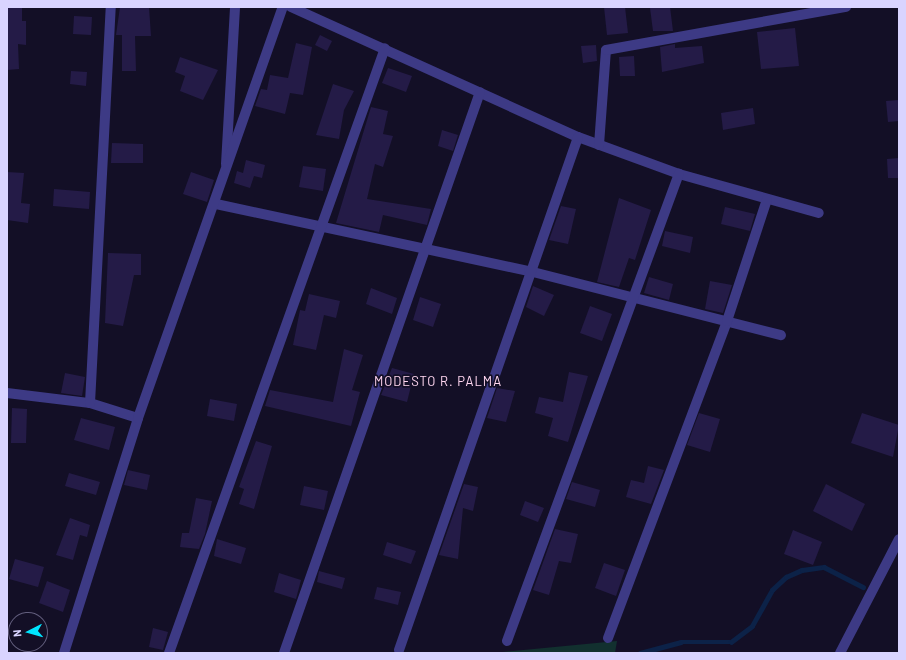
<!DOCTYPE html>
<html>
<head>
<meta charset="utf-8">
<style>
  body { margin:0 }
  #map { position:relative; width:906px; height:660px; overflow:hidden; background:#130f26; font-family:Barlow,sans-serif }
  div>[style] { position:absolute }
  .green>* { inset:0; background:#12302f }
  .stream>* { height:4.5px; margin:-2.25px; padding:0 2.25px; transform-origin:2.25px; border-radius:2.25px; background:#0c2248 }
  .building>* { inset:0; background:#241b47 }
  .minor>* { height:10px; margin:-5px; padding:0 5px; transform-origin:5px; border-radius:5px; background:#3d3a85 }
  span { translate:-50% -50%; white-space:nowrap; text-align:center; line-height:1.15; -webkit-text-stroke:3.5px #130f26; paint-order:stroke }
  .neighbourhood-label { font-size:13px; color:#ffd6f0; letter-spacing:1px }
  .frame { position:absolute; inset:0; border:8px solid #d9d4ff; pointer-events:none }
  .north { position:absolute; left:8px; top:612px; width:40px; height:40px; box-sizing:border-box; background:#130f26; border:1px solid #625e7d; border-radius:50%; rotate:264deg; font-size:11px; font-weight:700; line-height:16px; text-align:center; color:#d9d4ff }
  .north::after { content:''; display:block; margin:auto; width:14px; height:18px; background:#00e5ff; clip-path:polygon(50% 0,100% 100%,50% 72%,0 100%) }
</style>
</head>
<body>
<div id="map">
  <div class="green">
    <i style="clip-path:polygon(617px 641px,615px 653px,492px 653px)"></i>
  </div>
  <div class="stream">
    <i style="left:640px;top:653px;width:42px;rotate:-15deg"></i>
    <i style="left:681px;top:642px;width:50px"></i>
    <i style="left:731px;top:642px;width:26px;rotate:-37deg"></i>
    <i style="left:752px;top:626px;width:41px;rotate:-60.9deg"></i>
    <i style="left:772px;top:590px;width:19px;rotate:-43deg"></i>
    <i style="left:786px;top:577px;width:17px;rotate:-24deg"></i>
    <i style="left:802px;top:570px;width:22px;rotate:-8deg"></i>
    <i style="left:824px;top:567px;width:44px;rotate:27.1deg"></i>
  </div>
  <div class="building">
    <i style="clip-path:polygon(7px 7px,22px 7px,22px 21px,26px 21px,26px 45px,18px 44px,19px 69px,7px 70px)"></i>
    <i style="clip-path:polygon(120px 7px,149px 7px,151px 36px,135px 36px,136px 71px,122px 71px,122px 35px,116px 35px)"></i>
    <i style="clip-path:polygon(604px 7px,625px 7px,628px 33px,607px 35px)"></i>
    <i style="clip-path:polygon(670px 7px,673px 31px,653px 31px,650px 8px)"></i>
    <i style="clip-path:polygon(74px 16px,92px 17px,91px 35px,73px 34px)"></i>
    <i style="clip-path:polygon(795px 28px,799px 66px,761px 69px,757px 32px)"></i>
    <i style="clip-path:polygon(320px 35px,332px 41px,327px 51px,315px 45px)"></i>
    <i style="clip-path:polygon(296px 43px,312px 47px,303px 95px,290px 93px,285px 114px,255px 106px,261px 89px,267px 90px,270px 75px,288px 78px)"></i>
    <i style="clip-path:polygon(675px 44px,675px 48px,702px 46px,704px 63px,662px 72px,660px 47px)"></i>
    <i style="clip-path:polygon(596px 45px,597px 61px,583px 63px,581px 46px)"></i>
    <i style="clip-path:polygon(634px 56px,635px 76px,620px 76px,619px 57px)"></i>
    <i style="clip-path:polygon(180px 57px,218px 70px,203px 100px,180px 91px,185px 76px,175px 72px)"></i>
    <i style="clip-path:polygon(388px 68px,412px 76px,406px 92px,382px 83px)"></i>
    <i style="clip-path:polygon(71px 71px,87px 72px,86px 86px,70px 84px)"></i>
    <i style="clip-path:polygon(333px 84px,354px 91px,344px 110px,339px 139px,316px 135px)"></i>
    <i style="clip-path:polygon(899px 100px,899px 121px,888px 122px,886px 101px)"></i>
    <i style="clip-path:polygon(371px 107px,388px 111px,383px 134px,393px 136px,383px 167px,375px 164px,367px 199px,431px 209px,427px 225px,383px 215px,379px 232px,336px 223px)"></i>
    <i style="clip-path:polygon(753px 108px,755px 124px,723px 130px,721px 113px)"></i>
    <i style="clip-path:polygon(442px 130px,458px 135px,453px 151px,438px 146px)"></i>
    <i style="clip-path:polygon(112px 143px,143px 144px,143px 163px,111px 163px)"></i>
    <i style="clip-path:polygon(899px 158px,899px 178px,888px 178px,887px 159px)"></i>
    <i style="clip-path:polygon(246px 160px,265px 165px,262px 178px,254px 176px,250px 188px,234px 183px,237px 171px,243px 173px)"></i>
    <i style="clip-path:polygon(303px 166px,326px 169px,323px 191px,299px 187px)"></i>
    <i style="clip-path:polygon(7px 172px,24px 173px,21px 203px,30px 204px,28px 223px,7px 220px)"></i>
    <i style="clip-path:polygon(191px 172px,214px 180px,207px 202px,183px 194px)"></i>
    <i style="clip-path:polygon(54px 189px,90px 192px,89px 209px,53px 206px)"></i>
    <i style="clip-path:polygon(619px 198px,651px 210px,635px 260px,629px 258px,619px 287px,597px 282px)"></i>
    <i style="clip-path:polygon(561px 206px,576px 209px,568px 244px,549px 240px)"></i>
    <i style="clip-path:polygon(725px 207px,755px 214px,750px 231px,721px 224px)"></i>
    <i style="clip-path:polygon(665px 231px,693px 237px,690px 253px,662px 246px)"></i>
    <i style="clip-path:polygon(108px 253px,141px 254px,141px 275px,134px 275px,123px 326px,105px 323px)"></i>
    <i style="clip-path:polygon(649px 277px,673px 284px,669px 300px,644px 293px)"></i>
    <i style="clip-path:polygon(710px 281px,732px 285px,723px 313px,705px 309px)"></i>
    <i style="clip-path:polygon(533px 286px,554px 295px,544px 316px,526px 307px)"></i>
    <i style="clip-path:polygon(371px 288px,397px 298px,392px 314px,366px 304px)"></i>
    <i style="clip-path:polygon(309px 294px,340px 301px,336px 318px,324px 315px,316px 350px,293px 345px,300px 310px,305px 311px)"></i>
    <i style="clip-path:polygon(420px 297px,441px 304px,433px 327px,413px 320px)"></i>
    <i style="clip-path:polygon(590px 306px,612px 314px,602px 341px,580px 333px)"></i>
    <i style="clip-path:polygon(344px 349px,363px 355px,352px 390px,360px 392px,351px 426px,265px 406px,270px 390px,333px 402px)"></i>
    <i style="clip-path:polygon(392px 368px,414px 374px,407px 402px,381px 395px)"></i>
    <i style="clip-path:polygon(569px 372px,588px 376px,568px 442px,548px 436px,553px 418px,535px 413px,539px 397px,563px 402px)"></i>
    <i style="clip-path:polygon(65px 373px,85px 377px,82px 396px,61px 393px)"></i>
    <i style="clip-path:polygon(497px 388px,515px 391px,506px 422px,487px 418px)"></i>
    <i style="clip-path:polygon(210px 399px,237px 404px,234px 421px,207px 416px)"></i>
    <i style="clip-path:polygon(12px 408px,27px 409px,26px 443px,11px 443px)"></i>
    <i style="clip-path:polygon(699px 413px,720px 419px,710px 452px,687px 445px)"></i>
    <i style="clip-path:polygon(862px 413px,899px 425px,893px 457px,851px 443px)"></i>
    <i style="clip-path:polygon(81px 418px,115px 427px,109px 450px,74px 440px)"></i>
    <i style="clip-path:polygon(256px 441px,272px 446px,254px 509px,239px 504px,244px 489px,239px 487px)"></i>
    <i style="clip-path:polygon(648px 466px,664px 470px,651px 504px,626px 497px,631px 480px,644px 483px)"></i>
    <i style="clip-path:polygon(128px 470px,150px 475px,147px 490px,124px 485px)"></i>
    <i style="clip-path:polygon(69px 473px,100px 482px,96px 495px,65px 486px)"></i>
    <i style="clip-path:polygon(572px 482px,600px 490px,595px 507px,566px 499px)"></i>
    <i style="clip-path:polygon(464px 484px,478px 487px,473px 511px,463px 508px,458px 559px,439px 555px)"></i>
    <i style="clip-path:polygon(826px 484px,865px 504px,852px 531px,813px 511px)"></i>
    <i style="clip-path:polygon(304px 486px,328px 491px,324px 510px,300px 505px)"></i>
    <i style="clip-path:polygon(196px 498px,212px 501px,205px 534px,199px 549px,180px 547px,182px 533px,189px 533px)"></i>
    <i style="clip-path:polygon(525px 501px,544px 508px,538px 522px,520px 515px)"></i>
    <i style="clip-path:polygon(70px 518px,90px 525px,87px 537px,80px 535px,73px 560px,56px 555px)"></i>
    <i style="clip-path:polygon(555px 529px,578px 534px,571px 563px,559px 561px,549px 595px,533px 590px)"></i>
    <i style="clip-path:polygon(793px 530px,822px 542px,813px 565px,784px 554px)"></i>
    <i style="clip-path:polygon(217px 539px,246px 548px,241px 564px,214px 556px)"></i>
    <i style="clip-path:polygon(387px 542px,416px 551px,411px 564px,383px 555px)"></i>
    <i style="clip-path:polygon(15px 559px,44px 567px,38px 587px,9px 579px)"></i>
    <i style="clip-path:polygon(604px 563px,625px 570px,616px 596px,595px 588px)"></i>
    <i style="clip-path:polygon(319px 571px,345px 578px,342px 589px,317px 582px)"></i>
    <i style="clip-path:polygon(279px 573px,301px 580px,296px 599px,274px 592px)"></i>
    <i style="clip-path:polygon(47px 581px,70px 590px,63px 612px,39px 603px)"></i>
    <i style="clip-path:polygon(377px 587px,401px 592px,398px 605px,374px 599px)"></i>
    <i style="clip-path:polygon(153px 628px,168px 632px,163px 650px,149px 647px)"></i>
  </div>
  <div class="minor">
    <i style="left:291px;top:7px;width:315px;rotate:24.4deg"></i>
    <i style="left:578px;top:137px;width:108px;rotate:20.1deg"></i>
    <i style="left:679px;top:174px;width:145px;rotate:15.6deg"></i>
    <i style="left:599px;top:145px;width:95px;rotate:-85.8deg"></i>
    <i style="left:606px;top:50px;width:244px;rotate:-10.2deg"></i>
    <i style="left:226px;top:164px;width:157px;rotate:-86.7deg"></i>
    <i style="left:216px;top:204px;width:320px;rotate:12.1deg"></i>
    <i style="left:529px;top:271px;width:260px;rotate:14.3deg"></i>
    <i style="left:7px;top:393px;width:84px;rotate:6.9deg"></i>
    <i style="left:90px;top:403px;width:50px;rotate:17.4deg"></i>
    <i style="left:90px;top:403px;width:397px;rotate:-87deg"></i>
    <i style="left:608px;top:638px;width:339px;rotate:-69.4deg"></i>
    <i style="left:727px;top:321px;width:128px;rotate:-71.8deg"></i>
    <i style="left:507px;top:641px;width:498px;rotate:-69.8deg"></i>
    <i style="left:399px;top:650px;width:543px;rotate:-70.76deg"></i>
    <i style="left:64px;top:653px;width:246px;rotate:-72.5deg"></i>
    <i style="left:138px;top:418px;width:436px;rotate:-70.6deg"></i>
    <i style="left:169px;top:653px;width:642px;rotate:-70.35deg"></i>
    <i style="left:284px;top:653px;width:594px;rotate:-70.74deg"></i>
    <i style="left:840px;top:653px;width:128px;rotate:-62.6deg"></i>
  </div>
  <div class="neighbourhood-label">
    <span style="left:438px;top:381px">MODESTO R. PALMA</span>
  </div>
  <div class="frame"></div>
  <div class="north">N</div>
</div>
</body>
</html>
